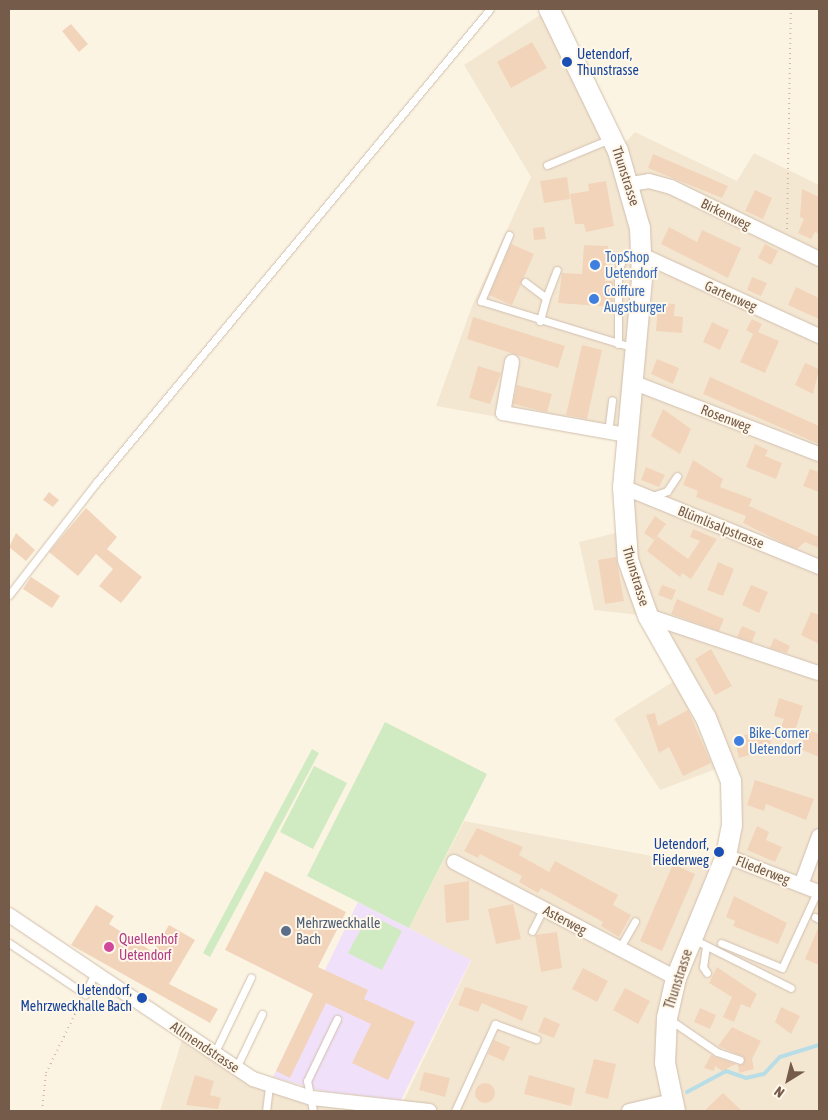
<!DOCTYPE html>
<html>
<head>
<meta charset="utf-8">
<style>
  body { margin:0 }
  #map { position:relative; width:828px; height:1120px; overflow:hidden; background:#fcf4e3; font-family:"Asap Condensed",sans-serif }
  div>[style] { position:absolute }
  .residential>* { inset:0; background:#f4e7d2 }
  .education>* { inset:0; background:#f1e0f9 }
  .green>* { inset:0; background:#d0eac2 }
  .stream>* { height:4px; margin:-2px; padding:0 2px; transform-origin:2px; border-radius:2px; background:#b8dde6 }
  .building>* { inset:0; background:#f2d4bb }
  .round { border-radius:50% }
  .path>* { height:2px; margin-top:-1px; transform-origin:0; background:repeating-linear-gradient(90deg,#d7b79e 0 1px,transparent 0 5px) }
  .roads { filter:drop-shadow(0 0 1px #d0bfad) drop-shadow(0 0 1px #d0bfad) }
  .lane>* { height:7px; margin:-3.5px; padding:0 3.5px; transform-origin:3.5px; border-radius:3.5px; background:#fff }
  .street>* { height:14px; margin:-7px; padding:0 7px; transform-origin:7px; border-radius:7px; background:#fff }
  .secondary>* { height:20px; margin:-10px; padding:0 10px; transform-origin:10px; border-radius:10px; background:#fff }
  .dots>* { width:14px; height:14px; translate:-50% -50%; box-sizing:border-box; border:2px solid #fff8ea; border-radius:50% }
  span { translate:-50% -50%; white-space:nowrap; text-align:center; line-height:1.15; -webkit-text-stroke:4px #fff8ea; paint-order:stroke }
  .transit-label { font-size:14px; color:#164399 }
  .left { translate:0 -50%; text-align:left }
  .right { translate:-100% -50%; text-align:right }
  .street-label { font-size:14px; color:#755b49 }
  .shop-label { font-size:14px; color:#366cbe }
  .service-label { font-size:14px; color:#4e5e75 }
  .hotel-label { font-size:14px; color:#b23c85 }
  .frame { position:absolute; inset:0; border:10px solid #755b49; pointer-events:none }
  .north { position:absolute; left:763px; top:1055px; width:50px; height:50px; -webkit-text-stroke:4px #fff8ea; paint-order:stroke; rotate:216deg; font-size:14px; font-weight:700; line-height:20px; text-align:center; color:#755b49 }
  .north::after { content:''; display:block; margin:auto; width:18px; height:22px; background:#755b49; clip-path:polygon(50% 0,100% 100%,50% 72%,0 100%) }
</style>
</head>
<body>
<div id="map">
  <div class="residential">
    <i style="clip-path:polygon(549px 9px,618px 150px,635px 132px,737px 181px,754px 153px,819px 185px,819px 1111px,160px 1111px,184px 1033px,269px 1086px,400px 1108px,471px 961px,409px 928px,464px 821px,722px 869px,727px 765px,660px 790px,614px 719px,682px 676px,648px 616px,594px 610px,579px 542px,623px 531px,627px 440px,436px 406px,472px 306px,531px 177px,464px 65px)"></i>
  </div>
  <div class="education">
    <i style="clip-path:polygon(358px 902px,471px 960px,401px 1100px,321px 1091px,273px 1077px)"></i>
  </div>
  <div class="green">
    <i style="clip-path:polygon(385px 722px,487px 774px,409px 928px,307px 876px)"></i>
    <i style="clip-path:polygon(312px 749px,319px 753px,210px 957px,203px 953px)"></i>
    <i style="clip-path:polygon(314px 766px,347px 783px,313px 849px,280px 832px)"></i>
    <i style="clip-path:polygon(369px 914px,402px 931px,382px 970px,348px 953px)"></i>
  </div>
  <div class="stream">
    <i style="left:687px;top:1092px;width:44px;rotate:-28.3deg"></i>
    <i style="left:726px;top:1071px;width:21px;rotate:19deg"></i>
    <i style="left:746px;top:1078px;width:18px;rotate:-13deg"></i>
    <i style="left:764px;top:1074px;width:23px;rotate:-47deg"></i>
    <i style="left:780px;top:1057px;width:41px;rotate:-17.1deg"></i>
  </div>
  <div class="building">
    <i style="clip-path:polygon(71px 24px,88px 44px,79px 52px,62px 31px)"></i>
    <i style="clip-path:polygon(532px 42px,547px 68px,511px 88px,497px 62px)"></i>
    <i style="clip-path:polygon(653px 154px,728px 186px,722px 198px,648px 168px)"></i>
    <i style="clip-path:polygon(567px 177px,570px 199px,544px 203px,540px 181px)"></i>
    <i style="clip-path:polygon(606px 181px,614px 226px,586px 232px,584px 224px,575px 224px,570px 194px,589px 191px,588px 184px)"></i>
    <i style="clip-path:polygon(802px 189px,819px 197px,819px 234px,815px 232px,811px 239px,798px 233px,804px 219px,800px 217px)"></i>
    <i style="clip-path:polygon(755px 190px,772px 198px,763px 219px,745px 211px)"></i>
    <i style="clip-path:polygon(544px 227px,546px 239px,534px 240px,533px 228px)"></i>
    <i style="clip-path:polygon(669px 227px,697px 242px,702px 230px,741px 248px,728px 278px,661px 244px)"></i>
    <i style="clip-path:polygon(511px 244px,534px 254px,512px 305px,489px 295px)"></i>
    <i style="clip-path:polygon(765px 244px,778px 251px,771px 265px,758px 258px)"></i>
    <i style="clip-path:polygon(584px 245px,608px 246px,605px 281px,613px 281px,613px 307px,558px 303px,562px 273px,582px 274px)"></i>
    <i style="clip-path:polygon(752px 277px,767px 283px,761px 296px,747px 290px)"></i>
    <i style="clip-path:polygon(796px 287px,819px 298px,819px 319px,788px 305px)"></i>
    <i style="clip-path:polygon(658px 303px,675px 304px,674px 316px,683px 317px,682px 333px,656px 331px)"></i>
    <i style="clip-path:polygon(473px 317px,565px 346px,558px 368px,467px 339px)"></i>
    <i style="clip-path:polygon(752px 319px,762px 324px,758px 332px,779px 341px,765px 373px,740px 362px,753px 334px,746px 330px)"></i>
    <i style="clip-path:polygon(712px 322px,729px 330px,720px 350px,703px 342px)"></i>
    <i style="clip-path:polygon(582px 345px,602px 350px,587px 419px,566px 415px)"></i>
    <i style="clip-path:polygon(657px 359px,679px 368px,673px 384px,651px 374px)"></i>
    <i style="clip-path:polygon(805px 363px,819px 369px,813px 394px,795px 385px)"></i>
    <i style="clip-path:polygon(478px 366px,501px 373px,490px 404px,469px 398px)"></i>
    <i style="clip-path:polygon(710px 377px,819px 426px,819px 444px,703px 394px)"></i>
    <i style="clip-path:polygon(517px 385px,552px 394px,547px 412px,513px 404px)"></i>
    <i style="clip-path:polygon(663px 409px,691px 429px,680px 454px,651px 436px)"></i>
    <i style="clip-path:polygon(755px 444px,768px 450px,765px 456px,782px 463px,776px 479px,746px 467px)"></i>
    <i style="clip-path:polygon(693px 460px,723px 479px,720px 487px,752px 499px,749px 506px,819px 537px,819px 548px,805px 542px,797px 549px,785px 544px,743px 523px,746px 516px,696px 497px,698px 491px,683px 485px)"></i>
    <i style="clip-path:polygon(646px 467px,665px 475px,659px 487px,641px 480px)"></i>
    <i style="clip-path:polygon(810px 469px,819px 472px,819px 492px,803px 486px)"></i>
    <i style="clip-path:polygon(49px 492px,59px 500px,53px 507px,43px 500px)"></i>
    <i style="clip-path:polygon(86px 508px,117px 537px,107px 549px,142px 577px,121px 603px,99px 586px,113px 569px,96px 554px,78px 576px,49px 552px)"></i>
    <i style="clip-path:polygon(655px 516px,666px 524px,654px 540px,644px 533px)"></i>
    <i style="clip-path:polygon(693px 529px,717px 539px,691px 579px,682px 573px,680px 577px,647px 551px,657px 536px,688px 559px,700px 541px,690px 537px)"></i>
    <i style="clip-path:polygon(16px 533px,35px 550px,26px 561px,9px 547px)"></i>
    <i style="clip-path:polygon(616px 557px,624px 601px,605px 604px,598px 560px)"></i>
    <i style="clip-path:polygon(718px 562px,734px 569px,723px 596px,707px 590px)"></i>
    <i style="clip-path:polygon(31px 577px,60px 596px,52px 608px,23px 589px)"></i>
    <i style="clip-path:polygon(662px 585px,676px 590px,672px 600px,658px 595px)"></i>
    <i style="clip-path:polygon(751px 585px,768px 592px,759px 613px,742px 605px)"></i>
    <i style="clip-path:polygon(677px 599px,724px 619px,719px 631px,671px 614px)"></i>
    <i style="clip-path:polygon(811px 612px,819px 615px,819px 644px,801px 635px)"></i>
    <i style="clip-path:polygon(742px 626px,756px 632px,752px 642px,737px 637px)"></i>
    <i style="clip-path:polygon(774px 638px,790px 646px,787px 653px,770px 648px)"></i>
    <i style="clip-path:polygon(711px 649px,732px 686px,715px 695px,695px 659px)"></i>
    <i style="clip-path:polygon(779px 698px,803px 706px,795px 731px,781px 727px,784px 719px,774px 716px)"></i>
    <i style="clip-path:polygon(688px 710px,711px 763px,683px 776px,669px 747px,659px 753px,646px 715px,655px 713px,658px 726px)"></i>
    <i style="clip-path:polygon(807px 729px,819px 734px,819px 757px,800px 749px)"></i>
    <i style="clip-path:polygon(752px 733px,770px 739px,772px 748px,739px 758px,734px 738px)"></i>
    <i style="clip-path:polygon(755px 780px,814px 799px,806px 820px,766px 804px,764px 811px,747px 805px)"></i>
    <i style="clip-path:polygon(757px 826px,769px 832px,766px 840px,782px 847px,775px 862px,747px 850px)"></i>
    <i style="clip-path:polygon(477px 828px,523px 847px,519px 855px,549px 872px,555px 861px,618px 895px,613px 905px,631px 915px,619px 937px,601px 926px,603px 922px,541px 888px,538px 893px,519px 882px,522px 876px,480px 854px,478px 858px,464px 851px)"></i>
    <i style="clip-path:polygon(673px 864px,695px 874px,662px 951px,640px 941px)"></i>
    <i style="clip-path:polygon(265px 871px,346px 912px,318px 967px,368px 990px,364px 999px,415px 1022px,388px 1080px,352px 1063px,371px 1024px,326px 1003px,290px 1078px,276px 1071px,313px 994px,225px 950px)"></i>
    <i style="clip-path:polygon(469px 881px,469px 920px,446px 923px,444px 885px)"></i>
    <i style="clip-path:polygon(734px 896px,787px 923px,778px 944px,733px 926px,735px 921px,726px 917px)"></i>
    <i style="clip-path:polygon(513px 904px,521px 939px,496px 944px,488px 909px)"></i>
    <i style="clip-path:polygon(96px 905px,114px 916px,109px 924px,153px 952px,169px 925px,195px 940px,169px 984px,218px 1009px,210px 1023px,71px 945px)"></i>
    <i style="clip-path:polygon(819px 926px,819px 965px,805px 959px)"></i>
    <i style="clip-path:polygon(557px 932px,562px 968px,541px 972px,535px 935px)"></i>
    <i style="clip-path:polygon(717px 967px,757px 994px,750px 1008px,741px 1004px,734px 1022px,723px 1017px,732px 997px,709px 983px)"></i>
    <i style="clip-path:polygon(583px 968px,608px 981px,597px 1002px,572px 989px)"></i>
    <i style="clip-path:polygon(465px 987px,528px 1006px,522px 1021px,482px 1003px,478px 1012px,458px 1005px)"></i>
    <i style="clip-path:polygon(625px 988px,650px 1001px,638px 1024px,613px 1010px)"></i>
    <i style="clip-path:polygon(781px 1007px,800px 1016px,791px 1034px,775px 1022px)"></i>
    <i style="clip-path:polygon(700px 1008px,716px 1015px,710px 1029px,694px 1022px)"></i>
    <i style="clip-path:polygon(544px 1017px,560px 1024px,554px 1038px,538px 1032px)"></i>
    <i style="clip-path:polygon(732px 1027px,761px 1041px,752px 1059px,754px 1069px,739px 1073px,738px 1065px,744px 1064px,744px 1057px,718px 1046px)"></i>
    <i style="clip-path:polygon(494px 1040px,510px 1047px,504px 1061px,488px 1054px)"></i>
    <i style="clip-path:polygon(711px 1055px,715px 1057px,736px 1064px,722px 1071px,715px 1066px,714px 1071px,704px 1068px)"></i>
    <i style="clip-path:polygon(594px 1059px,616px 1064px,608px 1099px,585px 1093px)"></i>
    <i style="clip-path:polygon(424px 1072px,450px 1078px,445px 1097px,419px 1090px)"></i>
    <i style="clip-path:polygon(195px 1075px,214px 1081px,210px 1095px,221px 1098px,218px 1109px,186px 1105px)"></i>
    <i style="clip-path:polygon(529px 1075px,575px 1088px,571px 1106px,524px 1094px)"></i>
    <i class="round" style="left:475px;top:1083px;width:20px;height:20px"></i>
    <i style="clip-path:polygon(723px 1093px,742px 1111px,704px 1111px)"></i>
  </div>
  <div class="path">
    <i style="left:787px;top:229px;width:220px;rotate:-89deg"></i>
    <i style="left:42px;top:1111px;width:38px;rotate:-84deg"></i>
    <i style="left:46px;top:1073px;width:79px;rotate:-63.8deg"></i>
  </div>
  <div class="roads">
    <div class="lane">
      <i style="left:547px;top:165px;width:68px;rotate:-22.4deg"></i>
      <i style="left:509px;top:235px;width:72px;rotate:113deg"></i>
      <i style="left:481px;top:301px;width:161px;rotate:17deg"></i>
      <i style="left:525px;top:282px;width:26px;rotate:37deg"></i>
      <i style="left:546px;top:298px;width:24px;rotate:105deg"></i>
      <i style="left:546px;top:298px;width:30px;rotate:-69deg"></i>
      <i style="left:618px;top:344px;width:73px;rotate:-90deg"></i>
      <i style="left:618px;top:271px;width:14px;rotate:-69deg"></i>
      <i style="left:623px;top:258px;width:16px;rotate:-11deg"></i>
      <i style="left:608px;top:433px;width:33px;rotate:-83deg"></i>
      <i style="left:649px;top:497px;width:19px;rotate:-18deg"></i>
      <i style="left:667px;top:491px;width:18px;rotate:-56deg"></i>
      <i style="left:9px;top:595px;width:142px;rotate:-52.2deg"></i>
      <i style="left:96px;top:483px;width:616px;rotate:-50.27deg"></i>
      <i style="left:815px;top:917px;width:4px;rotate:27deg"></i>
      <i style="left:532px;top:931px;width:25px;rotate:-63deg"></i>
      <i style="left:695px;top:940px;width:107px;rotate:26.6deg"></i>
      <i style="left:9px;top:943px;width:92px;rotate:33.9deg"></i>
      <i style="left:85px;top:994px;width:23px;rotate:-65deg"></i>
      <i style="left:721px;top:943px;width:66px;rotate:22.3deg"></i>
      <i style="left:782px;top:968px;width:84px;rotate:-65.3deg"></i>
      <i style="left:706px;top:946px;width:21px;rotate:98deg"></i>
      <i style="left:703px;top:967px;width:7px;rotate:56deg"></i>
      <i style="left:619px;top:949px;width:32px;rotate:-60deg"></i>
      <i style="left:669px;top:1019px;width:58px;rotate:34.5deg"></i>
      <i style="left:717px;top:1052px;width:24px;rotate:19deg"></i>
      <i style="left:214px;top:1054px;width:85px;rotate:-64.3deg"></i>
      <i style="left:236px;top:1068px;width:60px;rotate:-64.3deg"></i>
      <i style="left:266px;top:1111px;width:25px;rotate:-83deg"></i>
      <i style="left:313px;top:1111px;width:31px;rotate:-101deg"></i>
      <i style="left:307px;top:1081px;width:69px;rotate:-64.2deg"></i>
      <i style="left:455px;top:1111px;width:96px;rotate:-65.3deg"></i>
      <i style="left:495px;top:1024px;width:44px;rotate:20.1deg"></i>
    </div>
    <div class="street">
      <i style="left:631px;top:184px;width:18px;rotate:-9deg"></i>
      <i style="left:649px;top:181px;width:23px;rotate:15deg"></i>
      <i style="left:671px;top:187px;width:165px;rotate:25.9deg"></i>
      <i style="left:642px;top:255px;width:195px;rotate:24.6deg"></i>
      <i style="left:512px;top:362px;width:52px;rotate:100deg"></i>
      <i style="left:503px;top:413px;width:126px;rotate:10.1deg"></i>
      <i style="left:632px;top:382px;width:200px;rotate:21.1deg"></i>
      <i style="left:623px;top:487px;width:212px;rotate:22.2deg"></i>
      <i style="left:648px;top:616px;width:179px;rotate:18.5deg"></i>
      <i style="left:726px;top:856px;width:100px;rotate:21.2deg"></i>
      <i style="left:454px;top:862px;width:250px;rotate:27.6deg"></i>
      <i style="left:801px;top:885px;width:52px;rotate:-69.8deg"></i>
      <i style="left:9px;top:915px;width:294px;rotate:33.9deg"></i>
      <i style="left:253px;top:1079px;width:62px;rotate:17.9deg"></i>
      <i style="left:312px;top:1098px;width:118px;rotate:6.3deg"></i>
      <i style="left:629px;top:1111px;width:44px;rotate:-13.1deg"></i>
    </div>
    <div class="secondary">
      <i style="left:549px;top:9px;width:158px;rotate:64.1deg"></i>
      <i style="left:618px;top:151px;width:80px;rotate:74.1deg"></i>
      <i style="left:640px;top:228px;width:51px;rotate:87.8deg"></i>
      <i style="left:642px;top:279px;width:209px;rotate:95.2deg"></i>
      <i style="left:623px;top:487px;width:73px;rotate:86.1deg"></i>
      <i style="left:628px;top:560px;width:59px;rotate:70.3deg"></i>
      <i style="left:648px;top:616px;width:117px;rotate:60.4deg"></i>
      <i style="left:706px;top:718px;width:68px;rotate:68.4deg"></i>
      <i style="left:731px;top:781px;width:44px;rotate:88.7deg"></i>
      <i style="left:732px;top:825px;width:32px;rotate:101deg"></i>
      <i style="left:726px;top:856px;width:132px;rotate:112.3deg"></i>
      <i style="left:676px;top:978px;width:41px;rotate:102.7deg"></i>
      <i style="left:667px;top:1018px;width:45px;rotate:92.5deg"></i>
      <i style="left:665px;top:1063px;width:49px;rotate:78.2deg"></i>
    </div>
  </div>
  <div class="dots">
    <i style="left:567px;top:62px;background:#1a4fb4"></i>
    <i style="left:595px;top:265px;background:#3f7fe0"></i>
    <i style="left:594px;top:299px;background:#3f7fe0"></i>
    <i style="left:739px;top:741px;background:#3f7fe0"></i>
    <i style="left:719px;top:852px;background:#1a4fb4"></i>
    <i style="left:286px;top:931px;background:#5c6f8a"></i>
    <i style="left:109px;top:947px;background:#d1479c"></i>
    <i style="left:142px;top:998px;background:#1a4fb4"></i>
  </div>
  <div class="transit-label">
    <span class="left" style="left:577px;top:62px">Uetendorf,<br>Thunstrasse</span>
    <span class="right" style="left:709px;top:852px">Uetendorf,<br>Fliederweg</span>
    <span class="right" style="left:132px;top:998px">Uetendorf,<br>Mehrzweckhalle Bach</span>
  </div>
  <div class="street-label">
    <span style="left:626px;top:176px;rotate:72deg">Thunstrasse</span>
    <span style="left:726px;top:214px;rotate:26deg">Birkenweg</span>
    <span style="left:731px;top:296px;rotate:24deg">Gartenweg</span>
    <span style="left:726px;top:418px;rotate:21deg">Rosenweg</span>
    <span style="left:721px;top:527px;rotate:22deg">Blümlisalpstrasse</span>
    <span style="left:636px;top:576px;rotate:73deg">Thunstrasse</span>
    <span style="left:763px;top:870px;rotate:21deg">Fliederweg</span>
    <span style="left:565px;top:920px;rotate:28deg">Asterweg</span>
    <span style="left:678px;top:979px;rotate:-72deg">Thunstrasse</span>
    <span style="left:205px;top:1047px;rotate:34deg">Allmendstrasse</span>
  </div>
  <div class="shop-label">
    <span class="left" style="left:605px;top:265px">TopShop<br>Uetendorf</span>
    <span class="left" style="left:604px;top:299px">Coiffure<br>Augstburger</span>
    <span class="left" style="left:749px;top:741px">Bike-Corner<br>Uetendorf</span>
  </div>
  <div class="service-label">
    <span class="left" style="left:296px;top:931px">Mehrzweckhalle<br>Bach</span>
  </div>
  <div class="hotel-label">
    <span class="left" style="left:119px;top:947px">Quellenhof<br>Uetendorf</span>
  </div>
  <div class="frame"></div>
  <div class="north">N</div>
</div>
</body>
</html>
